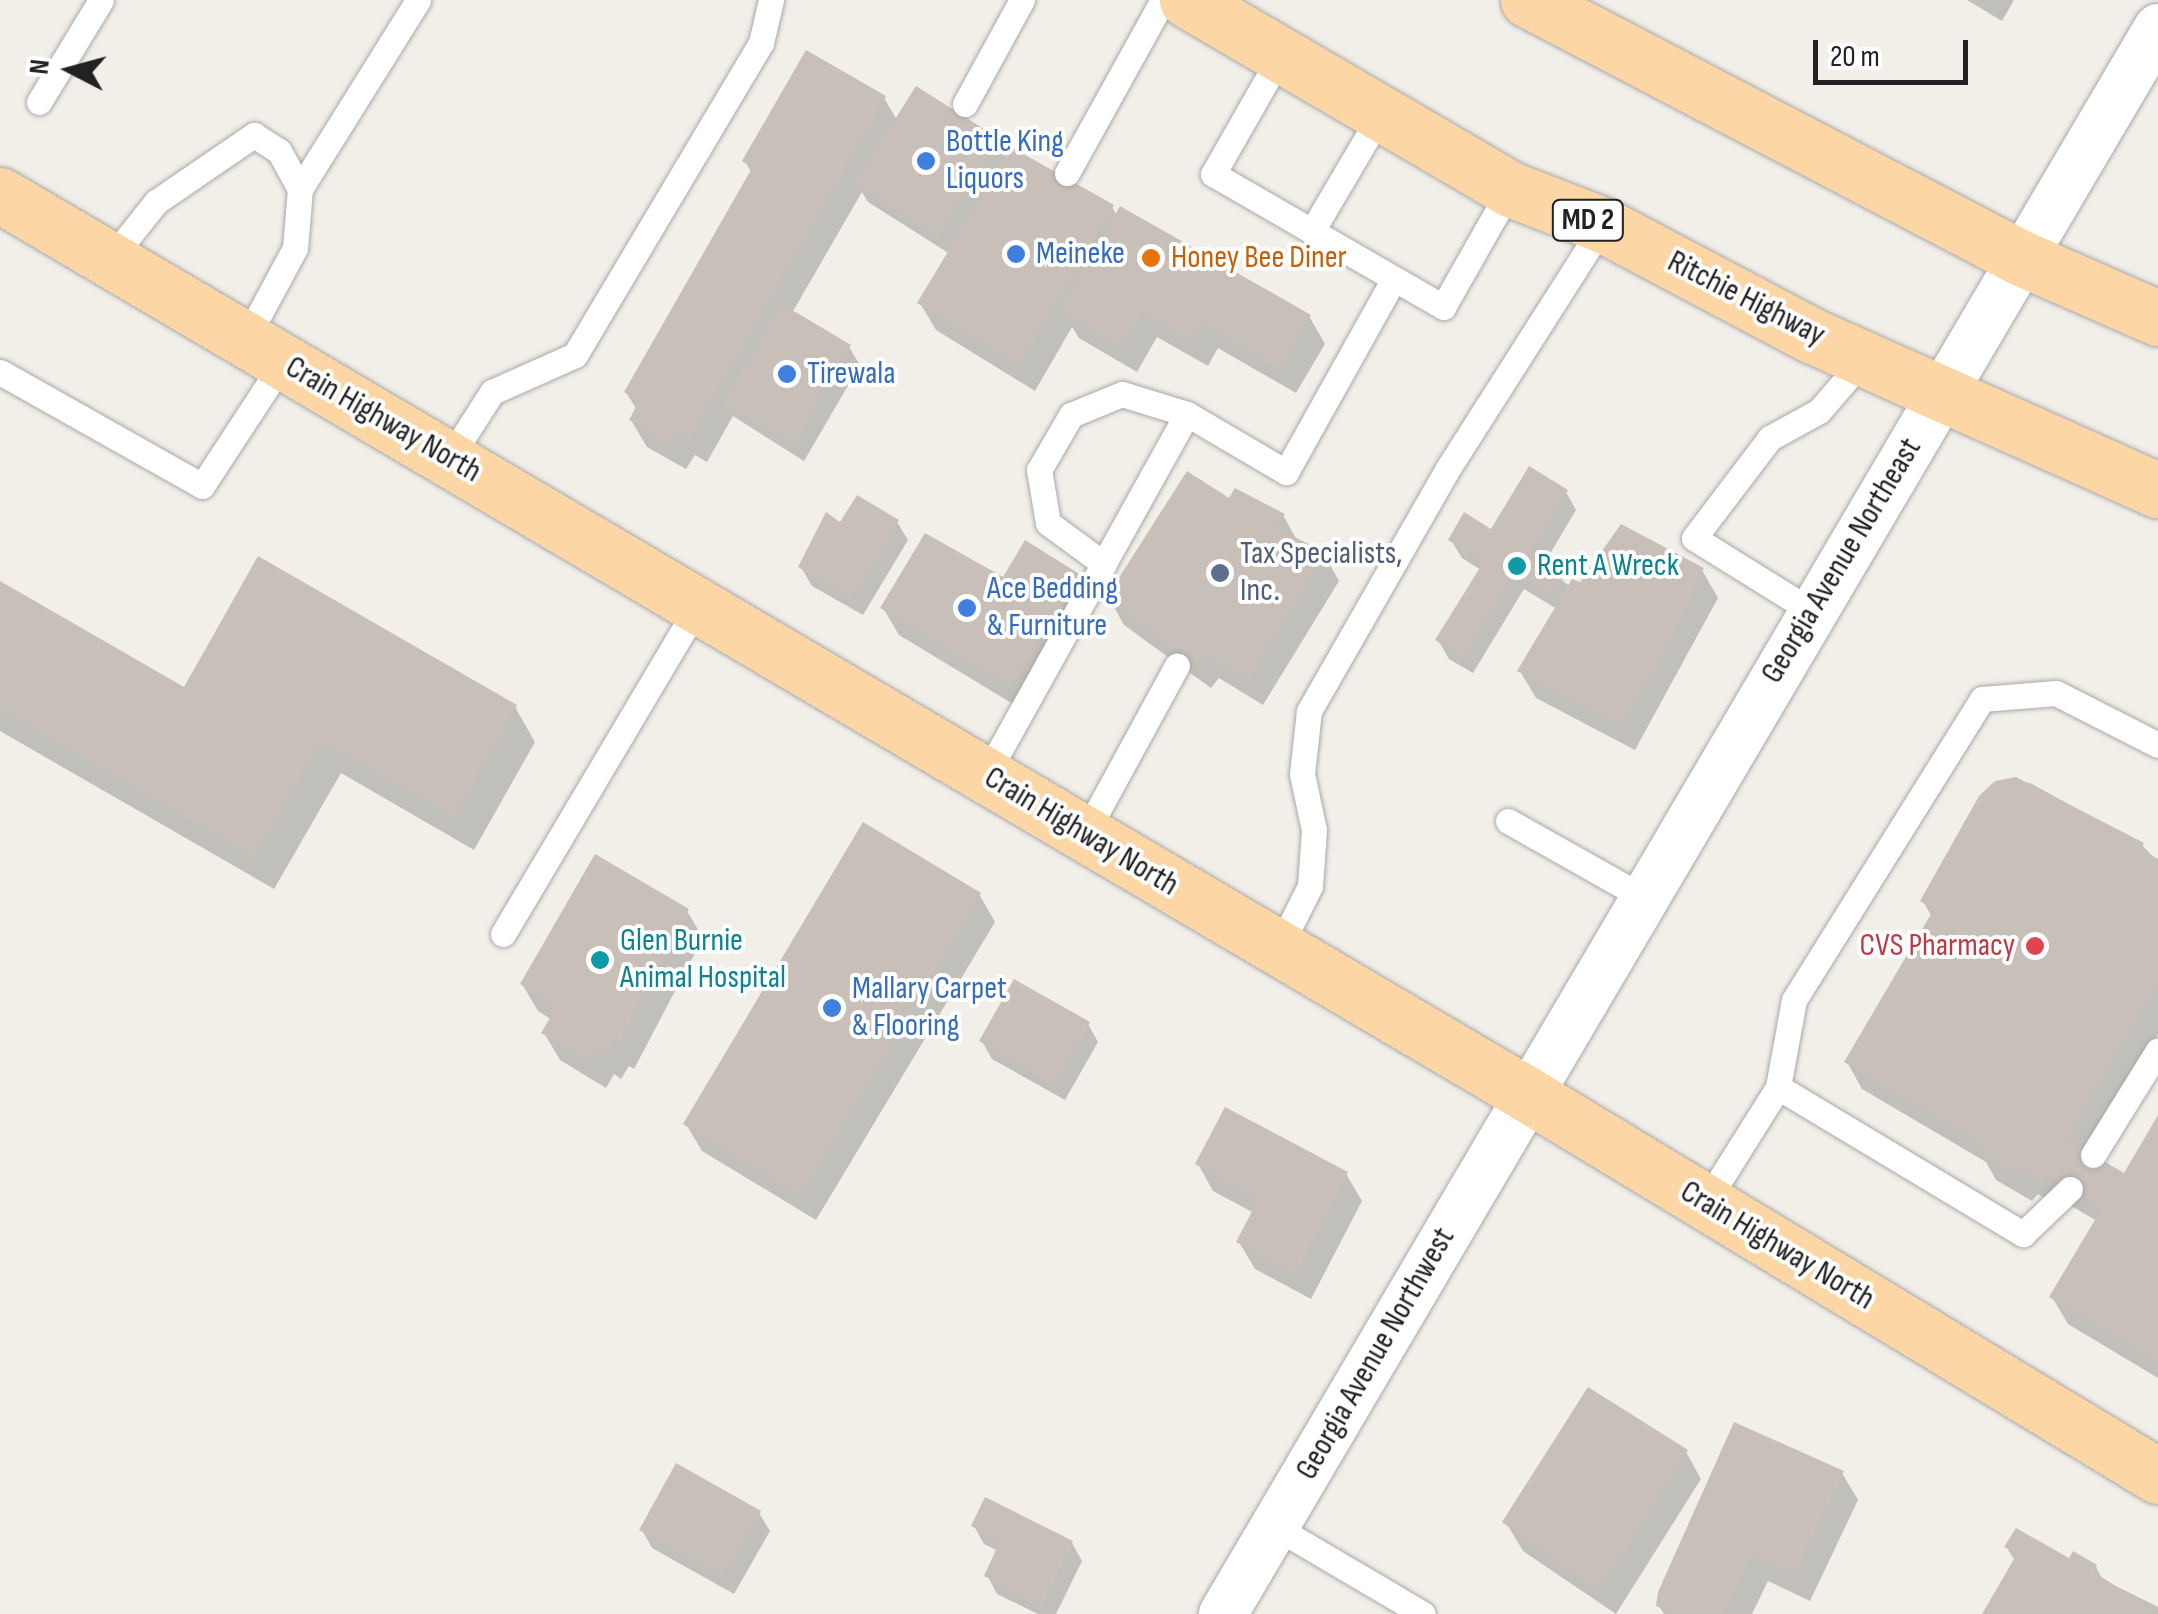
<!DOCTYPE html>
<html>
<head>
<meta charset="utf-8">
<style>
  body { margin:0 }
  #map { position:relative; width:2158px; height:1614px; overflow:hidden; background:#f2efe9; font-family:"Sofia Sans Condensed",sans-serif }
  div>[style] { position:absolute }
  .shadow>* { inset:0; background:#0003 }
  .building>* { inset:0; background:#c7bfb8 }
  .roads { filter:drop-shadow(0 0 2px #a9a9a9) drop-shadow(0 0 2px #a9a9a9) }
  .lane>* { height:25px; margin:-12.5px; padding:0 12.5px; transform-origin:12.5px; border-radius:12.5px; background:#fff }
  .street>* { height:48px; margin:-24px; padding:0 24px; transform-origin:24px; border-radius:24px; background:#fff }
  .primary>* { height:55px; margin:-27.5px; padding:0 27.5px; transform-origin:27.5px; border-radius:27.5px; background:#fcd6a4 }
  .dots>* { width:28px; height:28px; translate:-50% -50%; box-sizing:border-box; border:5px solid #fff; border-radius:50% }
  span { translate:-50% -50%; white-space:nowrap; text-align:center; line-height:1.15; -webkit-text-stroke:8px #fff; paint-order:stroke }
  .shield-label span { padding:2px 8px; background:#fff; border:2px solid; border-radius:8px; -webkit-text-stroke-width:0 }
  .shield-label { font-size:30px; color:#222; font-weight:700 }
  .shop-label { font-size:32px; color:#366cbe }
  .left { translate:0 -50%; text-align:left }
  .food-label { font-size:32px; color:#c56008 }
  .street-label { font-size:32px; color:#222 }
  .service-label { font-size:32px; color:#4e5e75 }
  .culture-label { font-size:32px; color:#0d838f }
  .health-label { font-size:32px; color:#be3a42 }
  .right { translate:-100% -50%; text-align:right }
  .north { position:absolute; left:20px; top:20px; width:100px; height:100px; -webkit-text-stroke:8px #fff; paint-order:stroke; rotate:276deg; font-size:28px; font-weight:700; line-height:40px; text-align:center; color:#222 }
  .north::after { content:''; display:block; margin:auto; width:35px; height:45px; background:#222; clip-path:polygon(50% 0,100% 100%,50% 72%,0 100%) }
  .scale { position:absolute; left:1813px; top:40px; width:155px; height:45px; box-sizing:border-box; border:5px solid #222; border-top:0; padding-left:12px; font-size:30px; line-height:35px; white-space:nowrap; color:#222; -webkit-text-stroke:8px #fff; paint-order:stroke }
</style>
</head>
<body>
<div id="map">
  <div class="shadow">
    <i style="clip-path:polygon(1967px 0,2014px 0,2002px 21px)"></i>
    <i style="clip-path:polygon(884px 98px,897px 120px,996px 140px,1007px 159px,1112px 207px,1117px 216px,1309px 316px,1325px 344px,1296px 393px,1218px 348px,1208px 366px,1157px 337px,1137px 372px,1079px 338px,1072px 327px,1035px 391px,936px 330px,920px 303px,950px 254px,868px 202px,862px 192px,792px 313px,849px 347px,860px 365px,804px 461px,733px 416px,707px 462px,695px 455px,686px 469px,647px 447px,631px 420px,637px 410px,626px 392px,752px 174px,745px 161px)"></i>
    <i style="clip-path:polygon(1566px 492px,1576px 510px,1544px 564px,1570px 587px,1702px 570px,1718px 598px,1635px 750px,1536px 698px,1520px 671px,1557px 609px,1524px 589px,1473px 673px,1449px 659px,1438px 640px,1481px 570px,1462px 558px,1451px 540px,1492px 532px)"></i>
    <i style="clip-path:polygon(1283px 515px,1298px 542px,1324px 554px,1339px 581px,1263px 705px,1219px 678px,1211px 688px,1124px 625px,1109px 598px)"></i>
    <i style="clip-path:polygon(897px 522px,908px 540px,863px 615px,812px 586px,801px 567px,841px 525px)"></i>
    <i style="clip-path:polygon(1079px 577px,1095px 604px,1028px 713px,899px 635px,883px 608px,1004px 581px)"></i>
    <i style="clip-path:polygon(0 584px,185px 690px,515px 707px,535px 742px,474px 850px,341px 773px,274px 889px,0 731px)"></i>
    <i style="clip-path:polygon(2003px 781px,2030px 783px,2142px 845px,2158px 862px,2158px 1034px,2087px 1154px,2125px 1177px,2158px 1122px,2158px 1378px,2068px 1324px,2052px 1297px,2097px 1221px,2061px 1200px,2058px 1206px,2038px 1194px,2032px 1201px,1996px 1180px,1986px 1162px,1862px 1089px,1847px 1062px,1932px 917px,1923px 901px)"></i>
    <i style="clip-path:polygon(979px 894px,995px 922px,816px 1220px,702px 1151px,686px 1124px)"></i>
    <i style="clip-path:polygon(687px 911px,703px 938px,634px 1069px,629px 1066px,621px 1079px,614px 1074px,606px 1088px,560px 1060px,544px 1033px,552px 1020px,538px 1011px,522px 984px)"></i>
    <i style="clip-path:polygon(1088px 1024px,1098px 1042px,1065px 1100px,992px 1059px,982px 1041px)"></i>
    <i style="clip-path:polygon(1198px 1164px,1346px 1174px,1362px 1201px,1311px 1299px,1255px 1269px,1239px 1242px,1254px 1213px,1213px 1191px)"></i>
    <i style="clip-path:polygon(1686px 1452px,1701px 1479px,1616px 1614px,1523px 1551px,1507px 1524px)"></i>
    <i style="clip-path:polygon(1842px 1473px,1858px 1500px,1810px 1601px,1768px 1581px,1752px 1614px,1664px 1614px,1659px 1606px)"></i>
    <i style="clip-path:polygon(759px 1513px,770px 1531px,734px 1594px,652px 1548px,642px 1530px)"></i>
    <i style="clip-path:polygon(974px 1526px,1072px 1543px,1082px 1561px,1056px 1614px,1038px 1614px,997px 1594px,987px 1575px,998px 1551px,984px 1544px)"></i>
    <i style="clip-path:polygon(2007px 1548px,2096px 1567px,2102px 1579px,2158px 1607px,2158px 1614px,1985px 1614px,2015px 1561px)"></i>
  </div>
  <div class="building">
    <i style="clip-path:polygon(806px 50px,886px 96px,691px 436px,679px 430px,670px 444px,629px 420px,639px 401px,624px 392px,752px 168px,742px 161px)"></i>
    <i style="clip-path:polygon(916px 86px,998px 138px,938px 236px,854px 184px)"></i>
    <i style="clip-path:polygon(1011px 147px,1114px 205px,1019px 365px,917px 303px)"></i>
    <i style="clip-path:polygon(1120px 206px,1311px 315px,1280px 368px,1202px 323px,1192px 341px,1141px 312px,1121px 346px,1060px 311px)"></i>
    <i style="clip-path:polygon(782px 304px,851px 345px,793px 444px,723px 404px)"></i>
    <i style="clip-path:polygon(1529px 466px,1568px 490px,1530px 552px,1565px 574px,1552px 596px,1513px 572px,1462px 657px,1435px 640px,1484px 561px,1448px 540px,1464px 512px,1491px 529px)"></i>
    <i style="clip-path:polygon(1187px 471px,1229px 498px,1235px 488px,1285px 514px,1274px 527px,1325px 552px,1248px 679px,1203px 653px,1195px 663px,1106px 598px)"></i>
    <i style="clip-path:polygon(857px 495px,899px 520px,852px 599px,798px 567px,826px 512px,840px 522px)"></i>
    <i style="clip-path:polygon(1621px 524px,1704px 568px,1673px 636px,1620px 724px,1517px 671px,1572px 579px,1580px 582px)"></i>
    <i style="clip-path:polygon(925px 533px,1003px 577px,1025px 540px,1081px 575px,1012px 687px,880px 608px)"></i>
    <i style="clip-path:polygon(258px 556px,517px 705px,454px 816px,321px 740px,254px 856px,0 709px,0 581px,184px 687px)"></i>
    <i style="clip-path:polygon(2016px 777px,2144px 843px,2141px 849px,2158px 859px,2158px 982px,2066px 1139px,2124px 1173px,2158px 1115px,2158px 1361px,2049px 1297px,2102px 1208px,2045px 1175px,2042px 1180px,2022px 1168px,2017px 1176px,2006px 1170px,1977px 1152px,1982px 1144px,1844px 1062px,1934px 909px,1920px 901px,1979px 796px,1995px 781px)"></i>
    <i style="clip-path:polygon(863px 822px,981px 893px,800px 1195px,683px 1124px)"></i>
    <i style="clip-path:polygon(595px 854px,689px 909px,618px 1043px,613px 1040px,605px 1053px,598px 1049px,591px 1062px,541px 1033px,557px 1006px,520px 984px)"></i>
    <i style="clip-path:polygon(1014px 979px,1090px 1022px,1055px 1084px,979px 1041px)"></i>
    <i style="clip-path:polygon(1225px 1107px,1348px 1172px,1296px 1273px,1236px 1242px,1259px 1198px,1195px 1164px)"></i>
    <i style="clip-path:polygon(1588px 1387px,1688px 1450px,1598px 1591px,1502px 1522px)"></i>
    <i style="clip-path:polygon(1734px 1422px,1844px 1471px,1794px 1575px,1752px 1555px,1724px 1614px,1673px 1614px,1656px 1606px,1658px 1592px)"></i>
    <i style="clip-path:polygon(676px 1463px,761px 1511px,723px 1577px,639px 1530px)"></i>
    <i style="clip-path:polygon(985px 1497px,1073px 1541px,1042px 1605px,984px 1576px,1000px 1541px,971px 1526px)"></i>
    <i style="clip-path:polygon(2016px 1528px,2069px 1558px,2073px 1551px,2097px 1565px,2094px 1572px,2158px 1614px,1982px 1614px,2017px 1554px,2004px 1547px)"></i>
  </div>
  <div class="roads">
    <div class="lane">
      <i style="left:1281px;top:55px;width:137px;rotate:119.7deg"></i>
      <i style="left:1213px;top:174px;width:266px;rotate:30deg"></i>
      <i style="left:1443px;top:307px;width:136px;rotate:-60.4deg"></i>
      <i style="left:39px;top:102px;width:119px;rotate:-58.7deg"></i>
      <i style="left:965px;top:104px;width:119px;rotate:-61.3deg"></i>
      <i style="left:1067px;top:173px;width:198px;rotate:-61deg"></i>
      <i style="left:300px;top:189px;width:223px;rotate:-58deg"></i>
      <i style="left:1312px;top:231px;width:136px;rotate:-59.5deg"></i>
      <i style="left:110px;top:260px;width:74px;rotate:-51.6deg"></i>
      <i style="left:156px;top:202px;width:119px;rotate:-34.4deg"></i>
      <i style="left:254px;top:135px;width:30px;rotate:33deg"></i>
      <i style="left:279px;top:151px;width:43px;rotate:61.1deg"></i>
      <i style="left:300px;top:189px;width:59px;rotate:94.8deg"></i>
      <i style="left:295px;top:248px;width:103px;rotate:118.3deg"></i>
      <i style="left:0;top:372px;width:232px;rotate:29.4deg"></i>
      <i style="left:202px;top:486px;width:148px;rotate:-56.8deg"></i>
      <i style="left:449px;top:459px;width:80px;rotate:-57.3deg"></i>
      <i style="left:492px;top:392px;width:91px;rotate:-24deg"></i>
      <i style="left:575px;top:355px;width:363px;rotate:-59.2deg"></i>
      <i style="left:761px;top:43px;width:44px;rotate:-76.9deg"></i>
      <i style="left:1104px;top:564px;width:69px;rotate:-143.8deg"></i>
      <i style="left:1048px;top:523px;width:54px;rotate:-99.6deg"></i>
      <i style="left:1039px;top:470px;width:64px;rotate:-59.8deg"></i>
      <i style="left:1071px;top:415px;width:55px;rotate:-22.4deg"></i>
      <i style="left:1122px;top:394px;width:68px;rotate:17.1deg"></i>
      <i style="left:1187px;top:414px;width:115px;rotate:30.4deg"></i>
      <i style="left:1286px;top:472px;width:221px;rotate:-60.8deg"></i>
      <i style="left:1813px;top:612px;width:140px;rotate:-148.1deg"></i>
      <i style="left:1694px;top:538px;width:126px;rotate:-52.8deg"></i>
      <i style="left:1770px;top:438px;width:56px;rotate:-28.9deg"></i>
      <i style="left:1819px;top:411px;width:69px;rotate:-49.1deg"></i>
      <i style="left:986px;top:775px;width:413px;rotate:-60.9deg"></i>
      <i style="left:1508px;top:821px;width:153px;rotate:29.4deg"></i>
      <i style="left:1085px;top:834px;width:192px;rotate:-61.4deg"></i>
      <i style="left:503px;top:934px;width:382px;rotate:-59.3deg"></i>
      <i style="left:1279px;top:948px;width:69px;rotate:-63.4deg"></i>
      <i style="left:1310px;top:886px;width:56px;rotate:-85.9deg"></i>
      <i style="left:1314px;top:830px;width:57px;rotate:-102.1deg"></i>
      <i style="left:1302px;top:774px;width:63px;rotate:-83.7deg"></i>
      <i style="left:1309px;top:711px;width:278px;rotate:-60.2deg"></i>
      <i style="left:1447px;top:470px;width:290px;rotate:-57.5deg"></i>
      <i style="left:1778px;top:1087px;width:286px;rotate:31deg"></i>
      <i style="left:2023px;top:1234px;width:65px;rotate:-43.8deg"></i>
      <i style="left:2093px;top:1155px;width:123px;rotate:-58.2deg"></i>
      <i style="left:1706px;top:1202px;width:136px;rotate:-57.9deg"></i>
      <i style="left:1778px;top:1087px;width:88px;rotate:-79.6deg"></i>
      <i style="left:1794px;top:1000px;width:355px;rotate:-58deg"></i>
      <i style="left:1982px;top:699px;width:74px;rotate:-4.6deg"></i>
      <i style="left:2056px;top:693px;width:114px;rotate:27deg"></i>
      <i style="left:1277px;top:1528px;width:169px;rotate:30.5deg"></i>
    </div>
    <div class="street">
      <i style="left:1223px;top:1614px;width:1841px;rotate:-59.48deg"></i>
    </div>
    <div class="primary">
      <i style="left:1187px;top:0;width:374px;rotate:30.3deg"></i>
      <i style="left:1510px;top:189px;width:100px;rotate:21.2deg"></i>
      <i style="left:1603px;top:225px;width:238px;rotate:27.9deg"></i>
      <i style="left:1813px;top:336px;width:378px;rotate:24.1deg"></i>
      <i style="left:1528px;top:0;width:556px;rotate:27.62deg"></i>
      <i style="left:2021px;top:258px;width:150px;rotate:23.7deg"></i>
      <i style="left:0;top:195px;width:1770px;rotate:30.49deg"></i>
      <i style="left:1525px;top:1093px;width:740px;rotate:31.18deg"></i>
    </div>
  </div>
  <div class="dots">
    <i style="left:926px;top:161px;background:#3f7fe0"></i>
    <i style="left:1016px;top:254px;background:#3f7fe0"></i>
    <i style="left:1151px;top:258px;background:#e8710a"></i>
    <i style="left:787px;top:374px;background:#3f7fe0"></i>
    <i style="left:1517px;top:566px;background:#0f9aa8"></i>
    <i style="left:1220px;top:573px;background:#5c6f8a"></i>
    <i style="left:967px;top:608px;background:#3f7fe0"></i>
    <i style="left:2035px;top:946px;background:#e0444e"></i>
    <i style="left:600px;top:960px;background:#0f9aa8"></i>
    <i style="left:832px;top:1008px;background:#3f7fe0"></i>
  </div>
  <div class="shield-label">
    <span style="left:1588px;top:220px">MD 2</span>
  </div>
  <div class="shop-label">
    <span class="left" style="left:946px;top:161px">Bottle King<br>Liquors</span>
    <span class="left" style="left:1036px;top:254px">Meineke</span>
    <span class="left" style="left:807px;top:374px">Tirewala</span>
    <span class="left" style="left:987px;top:608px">Ace Bedding<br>&amp; Furniture</span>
    <span class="left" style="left:852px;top:1008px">Mallary Carpet<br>&amp; Flooring</span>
  </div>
  <div class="food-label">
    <span class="left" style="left:1171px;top:258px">Honey Bee Diner</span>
  </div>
  <div class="street-label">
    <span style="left:1746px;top:299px;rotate:27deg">Ritchie Highway</span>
    <span style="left:383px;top:420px;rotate:30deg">Crain Highway North</span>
    <span style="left:1842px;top:561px;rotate:-59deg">Georgia Avenue Northeast</span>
    <span style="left:1081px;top:832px;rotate:31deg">Crain Highway North</span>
    <span style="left:1777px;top:1246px;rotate:31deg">Crain Highway North</span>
    <span style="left:1376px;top:1354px;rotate:-60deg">Georgia Avenue Northwest</span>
  </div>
  <div class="service-label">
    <span class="left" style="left:1240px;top:573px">Tax Specialists,<br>Inc.</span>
  </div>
  <div class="culture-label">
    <span class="left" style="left:1537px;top:566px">Rent A Wreck</span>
    <span class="left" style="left:620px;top:960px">Glen Burnie<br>Animal Hospital</span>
  </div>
  <div class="health-label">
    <span class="right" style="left:2015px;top:946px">CVS Pharmacy</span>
  </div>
  <div class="north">N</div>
  <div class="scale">20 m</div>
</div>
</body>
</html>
